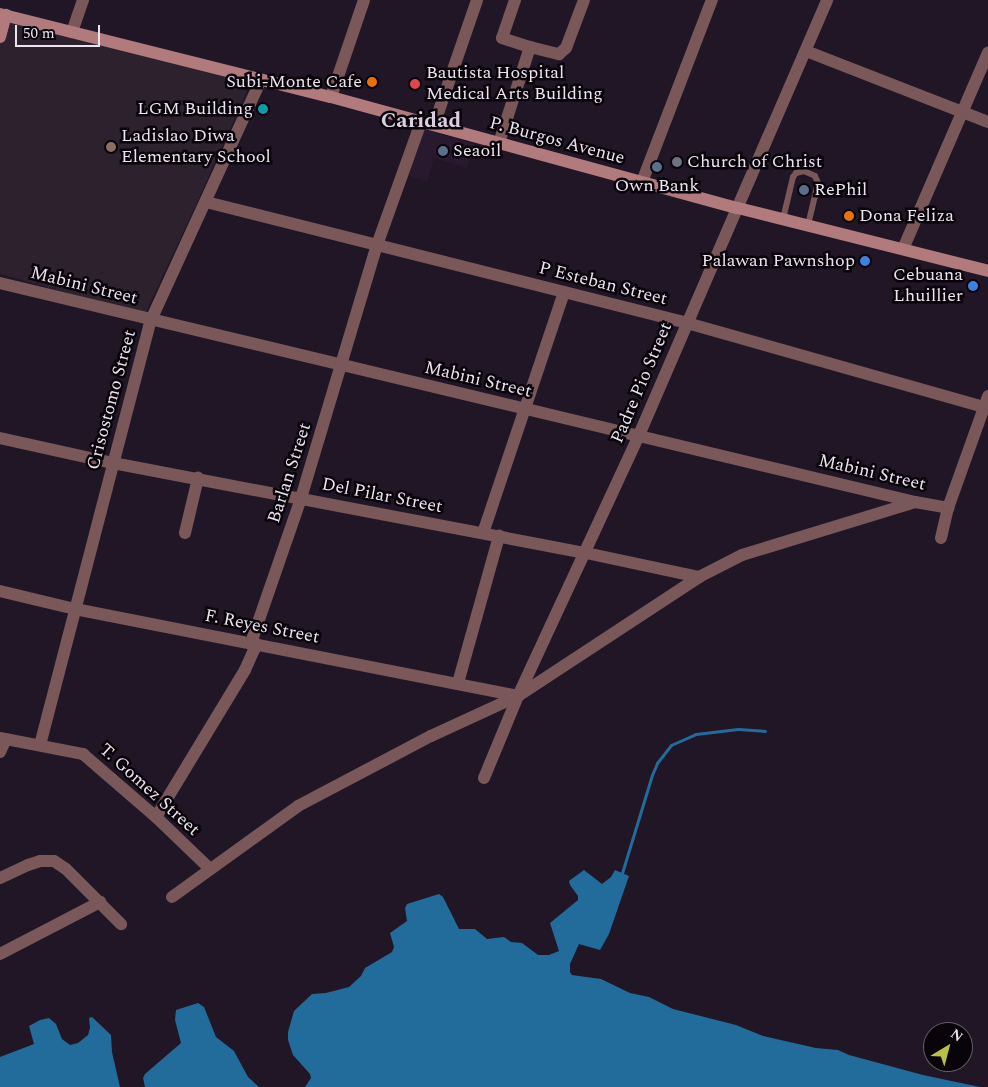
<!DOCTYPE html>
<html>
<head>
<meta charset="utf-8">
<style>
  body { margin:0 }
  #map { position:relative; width:988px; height:1087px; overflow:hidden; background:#211625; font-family:Spectral,serif }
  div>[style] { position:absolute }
  .built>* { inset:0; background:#29192e }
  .education>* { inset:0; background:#2d212e }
  .water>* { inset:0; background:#216c9a }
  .stream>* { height:3px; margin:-1.5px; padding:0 1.5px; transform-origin:1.5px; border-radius:1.5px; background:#216c9a }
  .lane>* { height:6px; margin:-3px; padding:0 3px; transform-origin:3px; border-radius:3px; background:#7a5859 }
  .street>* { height:12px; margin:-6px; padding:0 6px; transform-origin:6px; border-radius:6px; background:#7a5859 }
  .secondary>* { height:12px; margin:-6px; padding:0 6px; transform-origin:6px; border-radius:6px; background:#b17a7d }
  .dots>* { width:14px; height:14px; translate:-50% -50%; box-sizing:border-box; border:2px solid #08040a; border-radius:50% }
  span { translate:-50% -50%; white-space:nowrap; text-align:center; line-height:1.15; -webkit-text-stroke:5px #08040a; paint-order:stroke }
  .poi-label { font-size:18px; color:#ebe3ee }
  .left { translate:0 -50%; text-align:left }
  .right { translate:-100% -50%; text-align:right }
  .street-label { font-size:18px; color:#ebe3ee }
  .district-label { font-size:22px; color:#ddcde2; font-weight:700 }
  .north { position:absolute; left:923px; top:1022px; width:50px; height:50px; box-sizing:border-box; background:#08040a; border:1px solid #635d65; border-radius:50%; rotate:37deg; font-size:14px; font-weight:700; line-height:20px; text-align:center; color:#ebe3ee }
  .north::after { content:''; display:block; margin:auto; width:18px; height:22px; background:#b9c046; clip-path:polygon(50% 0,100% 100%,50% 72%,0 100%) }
  .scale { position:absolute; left:15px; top:25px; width:85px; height:22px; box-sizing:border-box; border:2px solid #ebe3ee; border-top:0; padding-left:6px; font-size:15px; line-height:18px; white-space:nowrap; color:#ebe3ee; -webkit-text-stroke:4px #08040a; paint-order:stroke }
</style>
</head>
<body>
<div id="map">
  <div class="built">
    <i style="clip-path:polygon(422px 128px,474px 144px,467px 168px,434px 158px,427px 182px,407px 175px)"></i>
  </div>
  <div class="education">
    <i style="clip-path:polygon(8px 22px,249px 83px,248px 89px,196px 205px,146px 312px,142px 314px,0 274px,0 42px)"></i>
  </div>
  <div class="water">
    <i style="clip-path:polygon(584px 870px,602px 884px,611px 877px,615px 870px,629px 876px,609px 934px,600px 950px,579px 944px,570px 964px,570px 972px,572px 975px,601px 979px,630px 993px,649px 997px,673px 1009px,736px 1025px,763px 1036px,816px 1048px,838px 1050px,849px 1055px,923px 1075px,980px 1087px,305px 1087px,311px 1078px,310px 1074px,293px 1055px,288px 1040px,288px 1032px,294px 1011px,312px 994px,326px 993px,349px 987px,361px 976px,365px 968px,392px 952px,394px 947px,390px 933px,407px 921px,405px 908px,407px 904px,439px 894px,443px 897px,459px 929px,475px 929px,487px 939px,504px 937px,511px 942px,522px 943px,538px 955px,549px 955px,559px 951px,550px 923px,578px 900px,578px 896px,570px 885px,569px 881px)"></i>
    <i style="clip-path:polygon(198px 1003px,204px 1007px,216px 1037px,234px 1051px,248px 1077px,259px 1087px,145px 1087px,143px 1078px,145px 1074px,181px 1043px,175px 1020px,176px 1010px)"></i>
    <i style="clip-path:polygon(92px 1017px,111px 1035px,112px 1052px,120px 1087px,0 1087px,0 1057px,34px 1044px,29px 1026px,40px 1020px,49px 1018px,56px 1024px,62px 1039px,70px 1045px,78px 1043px,88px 1035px,90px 1028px,89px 1018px)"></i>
  </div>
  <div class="stream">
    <i style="left:622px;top:873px;width:102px;rotate:-73deg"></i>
    <i style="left:652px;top:775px;width:13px;rotate:-67deg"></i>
    <i style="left:657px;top:763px;width:23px;rotate:-52deg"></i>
    <i style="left:671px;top:745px;width:27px;rotate:-24deg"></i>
    <i style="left:696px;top:734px;width:42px;rotate:-6.8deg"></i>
    <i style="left:738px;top:729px;width:27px;rotate:4deg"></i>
  </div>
  <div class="lane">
    <i style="left:783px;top:219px;width:43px;rotate:-76.6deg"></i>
    <i style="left:793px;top:177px;width:5px;rotate:-53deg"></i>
    <i style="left:796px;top:173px;width:8px;rotate:-14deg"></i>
    <i style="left:804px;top:171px;width:12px;rotate:24deg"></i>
    <i style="left:815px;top:176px;width:8px;rotate:67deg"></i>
    <i style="left:818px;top:183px;width:43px;rotate:103.4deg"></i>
  </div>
  <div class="street">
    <i style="left:515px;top:0;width:40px;rotate:108.9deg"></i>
    <i style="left:502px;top:38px;width:29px;rotate:18deg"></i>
    <i style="left:72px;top:32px;width:34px;rotate:-71deg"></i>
    <i style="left:806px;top:51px;width:195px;rotate:21.3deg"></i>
    <i style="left:331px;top:97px;width:102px;rotate:-71.2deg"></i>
    <i style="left:434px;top:125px;width:132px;rotate:-71deg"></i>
    <i style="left:499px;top:143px;width:101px;rotate:-72.1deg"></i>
    <i style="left:530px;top:47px;width:30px;rotate:14deg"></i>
    <i style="left:559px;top:54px;width:9px;rotate:-41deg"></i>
    <i style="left:566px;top:48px;width:51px;rotate:-69.4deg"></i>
    <i style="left:642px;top:182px;width:195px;rotate:-69deg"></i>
    <i style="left:206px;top:202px;width:496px;rotate:14.1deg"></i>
    <i style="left:687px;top:323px;width:313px;rotate:15.8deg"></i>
    <i style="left:903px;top:249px;width:214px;rotate:-66.6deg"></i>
    <i style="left:0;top:283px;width:941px;rotate:13.46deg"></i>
    <i style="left:915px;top:502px;width:34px;rotate:10deg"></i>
    <i style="left:0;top:438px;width:116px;rotate:12.5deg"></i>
    <i style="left:113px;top:463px;width:481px;rotate:10.8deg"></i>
    <i style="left:586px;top:553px;width:116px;rotate:12deg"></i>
    <i style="left:185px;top:533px;width:57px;rotate:-76.7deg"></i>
    <i style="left:483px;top:533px;width:254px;rotate:-71.4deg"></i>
    <i style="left:941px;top:538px;width:31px;rotate:-77deg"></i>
    <i style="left:948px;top:508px;width:119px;rotate:-70.3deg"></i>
    <i style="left:0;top:591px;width:77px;rotate:13.5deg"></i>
    <i style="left:75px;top:609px;width:451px;rotate:11.1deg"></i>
    <i style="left:458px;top:683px;width:153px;rotate:-74.4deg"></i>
    <i style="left:0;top:738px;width:85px;rotate:10.9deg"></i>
    <i style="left:83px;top:754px;width:96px;rotate:40.8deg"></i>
    <i style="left:156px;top:817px;width:75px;rotate:43.9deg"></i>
    <i style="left:40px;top:745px;width:439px;rotate:-75.4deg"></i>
    <i style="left:151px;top:320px;width:264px;rotate:-65.4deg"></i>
    <i style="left:0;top:752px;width:14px;rotate:-65deg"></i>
    <i style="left:484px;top:778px;width:89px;rotate:-67.5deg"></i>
    <i style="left:518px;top:696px;width:288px;rotate:-65.1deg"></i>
    <i style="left:639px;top:435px;width:474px;rotate:-66.6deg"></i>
    <i style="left:156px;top:817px;width:172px;rotate:-58.8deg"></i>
    <i style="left:245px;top:670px;width:22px;rotate:-66deg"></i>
    <i style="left:254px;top:650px;width:13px;rotate:-94deg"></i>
    <i style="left:253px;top:637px;width:147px;rotate:-70.9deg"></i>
    <i style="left:301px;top:498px;width:264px;rotate:-73.3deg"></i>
    <i style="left:377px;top:245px;width:131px;rotate:-70.3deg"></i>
    <i style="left:0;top:878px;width:31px;rotate:-25deg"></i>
    <i style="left:28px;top:865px;width:13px;rotate:-18deg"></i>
    <i style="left:40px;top:861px;width:14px"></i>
    <i style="left:54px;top:861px;width:14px;rotate:34deg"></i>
    <i style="left:66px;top:869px;width:78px;rotate:45deg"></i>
    <i style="left:172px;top:897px;width:155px;rotate:-35.8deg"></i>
    <i style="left:298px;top:806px;width:150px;rotate:-27.8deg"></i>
    <i style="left:431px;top:736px;width:96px;rotate:-24.7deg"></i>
    <i style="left:518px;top:696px;width:217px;rotate:-33.3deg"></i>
    <i style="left:699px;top:577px;width:48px;rotate:-27.1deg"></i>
    <i style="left:742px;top:555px;width:181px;rotate:-17deg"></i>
    <i style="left:0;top:954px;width:113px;rotate:-27.5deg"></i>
  </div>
  <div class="secondary">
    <i style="left:0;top:14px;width:341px;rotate:14.1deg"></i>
    <i style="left:331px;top:97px;width:422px;rotate:15.3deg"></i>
    <i style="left:738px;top:208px;width:258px;rotate:14.1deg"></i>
    <i style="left:0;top:37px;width:23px;rotate:-75deg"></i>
  </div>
  <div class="dots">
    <i style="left:372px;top:82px;background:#e8710a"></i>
    <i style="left:415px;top:84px;background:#e0444e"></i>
    <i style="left:263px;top:109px;background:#0f9aa8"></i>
    <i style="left:111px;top:147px;background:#8d6e63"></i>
    <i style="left:443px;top:151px;background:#5c6f8a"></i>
    <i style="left:677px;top:162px;background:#6b7280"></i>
    <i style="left:657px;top:167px;background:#5c6f8a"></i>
    <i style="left:804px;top:190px;background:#5c6f8a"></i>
    <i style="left:849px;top:216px;background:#e8710a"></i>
    <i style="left:865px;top:261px;background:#3f7fe0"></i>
    <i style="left:973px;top:286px;background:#3f7fe0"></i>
  </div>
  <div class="poi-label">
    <span class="left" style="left:426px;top:84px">Bautista Hospital<br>Medical Arts Building</span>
    <span class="right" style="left:362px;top:82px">Subi-Monte Cafe</span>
    <span class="right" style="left:253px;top:109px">LGM Building</span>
    <span class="left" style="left:121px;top:147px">Ladislao Diwa<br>Elementary School</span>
    <span class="left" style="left:453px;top:151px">Seaoil</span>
    <span class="left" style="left:687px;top:162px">Church of Christ</span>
    <span style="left:657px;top:186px">Own Bank</span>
    <span class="left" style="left:814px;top:190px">RePhil</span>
    <span class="left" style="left:859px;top:216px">Dona Feliza</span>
    <span class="right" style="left:855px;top:261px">Palawan Pawnshop</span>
    <span class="right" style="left:963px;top:286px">Cebuana<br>Lhuillier</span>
  </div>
  <div class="street-label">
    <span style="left:557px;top:141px;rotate:15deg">P. Burgos Avenue</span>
    <span style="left:603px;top:284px;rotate:14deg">P Esteban Street</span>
    <span style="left:84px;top:286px;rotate:14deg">Mabini Street</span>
    <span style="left:478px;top:380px;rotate:13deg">Mabini Street</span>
    <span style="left:642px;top:383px;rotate:-67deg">Padre Pio Street</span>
    <span style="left:112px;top:400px;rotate:-75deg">Crisostomo Street</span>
    <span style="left:290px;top:473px;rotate:-72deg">Barlan Street</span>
    <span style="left:872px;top:473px;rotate:13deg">Mabini Street</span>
    <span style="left:382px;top:496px;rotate:11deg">Del Pilar Street</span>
    <span style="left:262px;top:627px;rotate:11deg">F. Reyes Street</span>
    <span style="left:149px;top:790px;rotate:42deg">T. Gomez Street</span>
  </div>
  <div class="district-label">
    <span style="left:421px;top:121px">Caridad</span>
  </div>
  <div class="north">N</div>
  <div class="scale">50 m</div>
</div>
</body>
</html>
